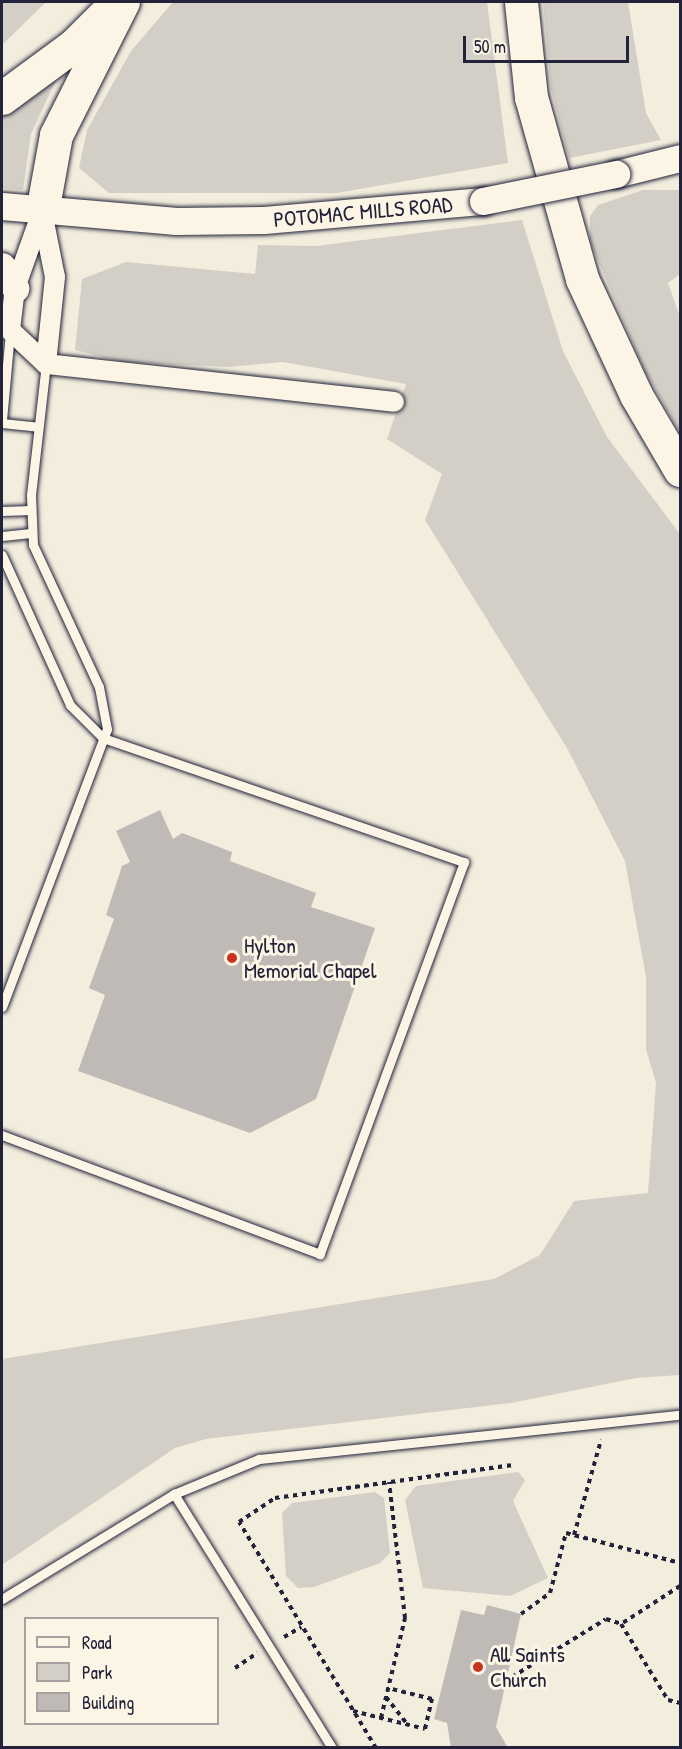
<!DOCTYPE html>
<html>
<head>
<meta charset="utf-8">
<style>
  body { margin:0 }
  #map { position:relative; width:682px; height:1749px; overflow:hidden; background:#f3edde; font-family:"Patrick Hand",sans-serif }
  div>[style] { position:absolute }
  .green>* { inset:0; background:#d4cfc6 }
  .building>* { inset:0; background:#bfbab6 }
  .path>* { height:4px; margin-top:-2px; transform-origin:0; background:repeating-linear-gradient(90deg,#22223b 0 4.5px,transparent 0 9px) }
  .roads { filter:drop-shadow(0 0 2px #22223b) drop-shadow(0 0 2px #22223b) }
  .lane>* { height:9px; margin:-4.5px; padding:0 4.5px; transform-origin:4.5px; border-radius:4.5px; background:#fcf5e5 }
  .street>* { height:20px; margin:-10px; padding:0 10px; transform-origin:10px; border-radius:10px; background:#fcf5e5 }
  .secondary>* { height:27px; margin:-13.5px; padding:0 13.5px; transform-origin:13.5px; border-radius:13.5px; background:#fcf5e5 }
  .highway>* { height:33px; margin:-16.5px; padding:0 16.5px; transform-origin:16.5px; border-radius:16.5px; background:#fcf5e5 }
  .bridges { filter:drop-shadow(0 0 2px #22223b) drop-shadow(0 0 2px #22223b) }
  .secondary-bridge>* { height:27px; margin:-13.5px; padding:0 13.5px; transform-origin:13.5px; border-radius:13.5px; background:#fcf5e5 }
  .dots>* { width:16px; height:16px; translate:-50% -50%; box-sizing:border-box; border:3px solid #fcf5e5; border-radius:50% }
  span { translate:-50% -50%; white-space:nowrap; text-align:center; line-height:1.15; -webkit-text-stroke:6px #fcf5e5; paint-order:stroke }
  .street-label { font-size:22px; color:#22223b }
  .poi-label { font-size:22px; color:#22223b }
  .left { translate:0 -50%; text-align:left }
  .frame { position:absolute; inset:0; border:3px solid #22223b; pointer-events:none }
  .legend { position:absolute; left:24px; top:1617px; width:195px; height:108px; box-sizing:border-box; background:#fcf5e5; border:2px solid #a5a1a1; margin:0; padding:8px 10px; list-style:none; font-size:18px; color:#22223b }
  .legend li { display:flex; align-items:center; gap:12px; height:30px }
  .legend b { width:30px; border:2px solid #a5a1a1 }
  .scale { position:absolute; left:463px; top:36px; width:166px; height:27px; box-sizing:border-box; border:3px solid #22223b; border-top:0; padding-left:8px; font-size:18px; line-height:21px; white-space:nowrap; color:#22223b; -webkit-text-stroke:4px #fcf5e5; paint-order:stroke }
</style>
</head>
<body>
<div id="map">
  <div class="green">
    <i style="clip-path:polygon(2px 2px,46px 2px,2px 45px)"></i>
    <i style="clip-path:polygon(173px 2px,487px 2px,508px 163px,337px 193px,109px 193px,79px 168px,87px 130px,131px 51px)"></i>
    <i style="clip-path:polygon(543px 2px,628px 2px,646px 113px,661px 140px,569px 158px,551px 89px)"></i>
    <i style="clip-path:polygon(57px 78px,31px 134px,23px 190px,2px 188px,2px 116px)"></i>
    <i style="clip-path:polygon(643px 190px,680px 190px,680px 274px,668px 283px,680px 317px,680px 433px,644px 369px,590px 241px,590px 216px,598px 205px)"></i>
    <i style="clip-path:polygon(522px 220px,563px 351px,607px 437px,680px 534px,680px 1375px,636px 1378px,511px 1403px,206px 1439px,175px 1448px,2px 1565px,2px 1359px,494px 1279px,540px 1255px,574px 1201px,648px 1193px,656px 1083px,646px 1049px,646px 977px,625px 861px,567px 748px,425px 520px,442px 474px,387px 439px,406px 384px,283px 362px,228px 367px,123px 362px,75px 350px,82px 279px,126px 262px,255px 274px,258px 245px,316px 246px)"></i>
    <i style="clip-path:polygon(518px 1472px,525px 1480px,513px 1501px,548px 1578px,510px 1596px,423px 1588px,405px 1500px,416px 1486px)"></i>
    <i style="clip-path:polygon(375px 1492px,384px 1498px,390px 1553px,380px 1563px,314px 1587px,298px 1588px,286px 1576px,282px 1513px,292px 1503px)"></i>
  </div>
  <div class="building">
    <i style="clip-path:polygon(160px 810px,173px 839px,182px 833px,232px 852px,230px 861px,316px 893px,311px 907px,375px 928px,316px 1099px,250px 1133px,78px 1071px,105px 995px,89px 988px,114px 919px,106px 915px,122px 866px,130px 862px,116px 831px)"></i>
    <i style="clip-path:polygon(487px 1605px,521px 1614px,496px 1727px,508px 1748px,451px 1748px,447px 1723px,434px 1719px,461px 1610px,484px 1615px)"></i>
  </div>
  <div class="path">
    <i style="left:574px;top:1535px;width:99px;rotate:-74.1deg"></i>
    <i style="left:680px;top:1586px;width:70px;rotate:147.2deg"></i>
    <i style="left:621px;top:1624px;width:89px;rotate:58.3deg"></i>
    <i style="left:668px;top:1700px;width:12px;rotate:14deg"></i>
    <i style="left:521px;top:1614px;width:36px;rotate:-36deg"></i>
    <i style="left:550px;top:1593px;width:62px;rotate:-75.1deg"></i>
    <i style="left:566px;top:1533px;width:118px;rotate:14.7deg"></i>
    <i style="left:284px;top:1637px;width:20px;rotate:-30deg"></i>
    <i style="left:235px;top:1668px;width:27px;rotate:-34deg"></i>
    <i style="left:512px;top:1677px;width:110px;rotate:-31.7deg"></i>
    <i style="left:606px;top:1619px;width:16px;rotate:18deg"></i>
    <i style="left:386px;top:1697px;width:34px;rotate:52deg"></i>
    <i style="left:353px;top:1711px;width:74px;rotate:14deg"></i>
    <i style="left:425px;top:1729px;width:31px;rotate:-77deg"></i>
    <i style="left:432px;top:1699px;width:45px;rotate:-166deg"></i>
    <i style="left:381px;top:1718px;width:103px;rotate:-76.5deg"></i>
    <i style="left:405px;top:1618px;width:137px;rotate:-96.7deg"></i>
    <i style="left:376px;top:1748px;width:264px;rotate:-121.2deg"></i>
    <i style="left:239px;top:1522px;width:43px;rotate:-33.7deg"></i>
    <i style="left:275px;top:1498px;width:239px;rotate:-7.9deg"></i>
  </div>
  <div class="roads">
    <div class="lane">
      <i style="left:2px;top:420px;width:88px;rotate:-84.8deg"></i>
      <i style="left:2px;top:423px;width:36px;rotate:6deg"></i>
      <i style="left:2px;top:511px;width:29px;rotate:-2deg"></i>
      <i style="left:2px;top:536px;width:29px;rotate:-6deg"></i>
      <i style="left:2px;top:555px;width:165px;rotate:65.6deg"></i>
      <i style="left:70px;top:705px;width:47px;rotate:45deg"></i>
      <i style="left:103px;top:738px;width:382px;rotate:19deg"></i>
      <i style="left:464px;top:862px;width:418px;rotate:110.2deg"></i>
      <i style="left:320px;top:1254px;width:340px;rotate:-159.5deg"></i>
      <i style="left:2px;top:1007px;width:297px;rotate:-69.3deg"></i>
      <i style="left:107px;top:729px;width:43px;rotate:-100.8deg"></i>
      <i style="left:99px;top:687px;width:157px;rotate:-114.9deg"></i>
      <i style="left:33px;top:545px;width:50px;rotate:-92.3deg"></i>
      <i style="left:31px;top:495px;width:132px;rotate:-83.5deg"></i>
      <i style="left:174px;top:1494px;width:299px;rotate:58.1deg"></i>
      <i style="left:2px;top:1599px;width:202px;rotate:-31.4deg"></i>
      <i style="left:174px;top:1494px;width:92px;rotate:-22.4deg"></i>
      <i style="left:259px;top:1459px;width:423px;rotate:-6deg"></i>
    </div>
    <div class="street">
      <i style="left:42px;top:212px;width:81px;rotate:109.6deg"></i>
      <i style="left:15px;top:288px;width:42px;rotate:96.8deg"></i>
      <i style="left:10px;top:330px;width:50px;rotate:43.4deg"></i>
      <i style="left:46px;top:364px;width:350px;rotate:6.2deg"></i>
      <i style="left:42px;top:212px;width:66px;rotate:78.7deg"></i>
      <i style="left:55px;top:277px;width:87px;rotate:95.9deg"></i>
    </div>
    <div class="secondary">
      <i style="left:616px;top:174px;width:66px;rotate:-14deg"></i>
      <i style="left:2px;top:206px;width:175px;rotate:4.9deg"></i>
      <i style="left:176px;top:221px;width:88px;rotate:-0.7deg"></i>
      <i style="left:264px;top:220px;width:220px;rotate:-5deg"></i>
      <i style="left:2px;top:266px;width:26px;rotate:59deg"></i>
    </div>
    <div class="highway">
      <i style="left:521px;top:2px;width:96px;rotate:84deg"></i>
      <i style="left:531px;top:97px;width:189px;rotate:74.3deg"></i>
      <i style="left:582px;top:279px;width:128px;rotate:65deg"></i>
      <i style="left:636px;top:395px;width:87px;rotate:59.6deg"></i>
      <i style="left:2px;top:98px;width:89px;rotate:-36.4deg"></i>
      <i style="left:74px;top:45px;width:45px;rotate:-45deg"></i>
      <i style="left:42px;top:212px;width:78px;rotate:-79.7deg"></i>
      <i style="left:56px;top:135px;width:149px;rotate:-63.3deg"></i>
    </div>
  </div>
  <div class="bridges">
    <div class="secondary-bridge">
      <i style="left:483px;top:201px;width:136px;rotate:-11.5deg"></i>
    </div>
  </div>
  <div class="dots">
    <i style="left:232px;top:958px;background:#c8321e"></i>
    <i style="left:478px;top:1667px;background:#c8321e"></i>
  </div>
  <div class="street-label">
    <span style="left:363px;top:212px;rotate:-5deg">POTOMAC MILLS ROAD</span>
  </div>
  <div class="poi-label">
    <span class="left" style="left:244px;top:958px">Hylton<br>Memorial Chapel</span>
    <span class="left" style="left:490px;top:1667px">All Saints<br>Church</span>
  </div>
  <div class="frame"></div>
  <ul class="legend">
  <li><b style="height:8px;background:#fcf5e5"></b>Road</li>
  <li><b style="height:16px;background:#d4cfc6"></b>Park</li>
  <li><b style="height:16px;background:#bfbab6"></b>Building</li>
  </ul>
  <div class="scale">50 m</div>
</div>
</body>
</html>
